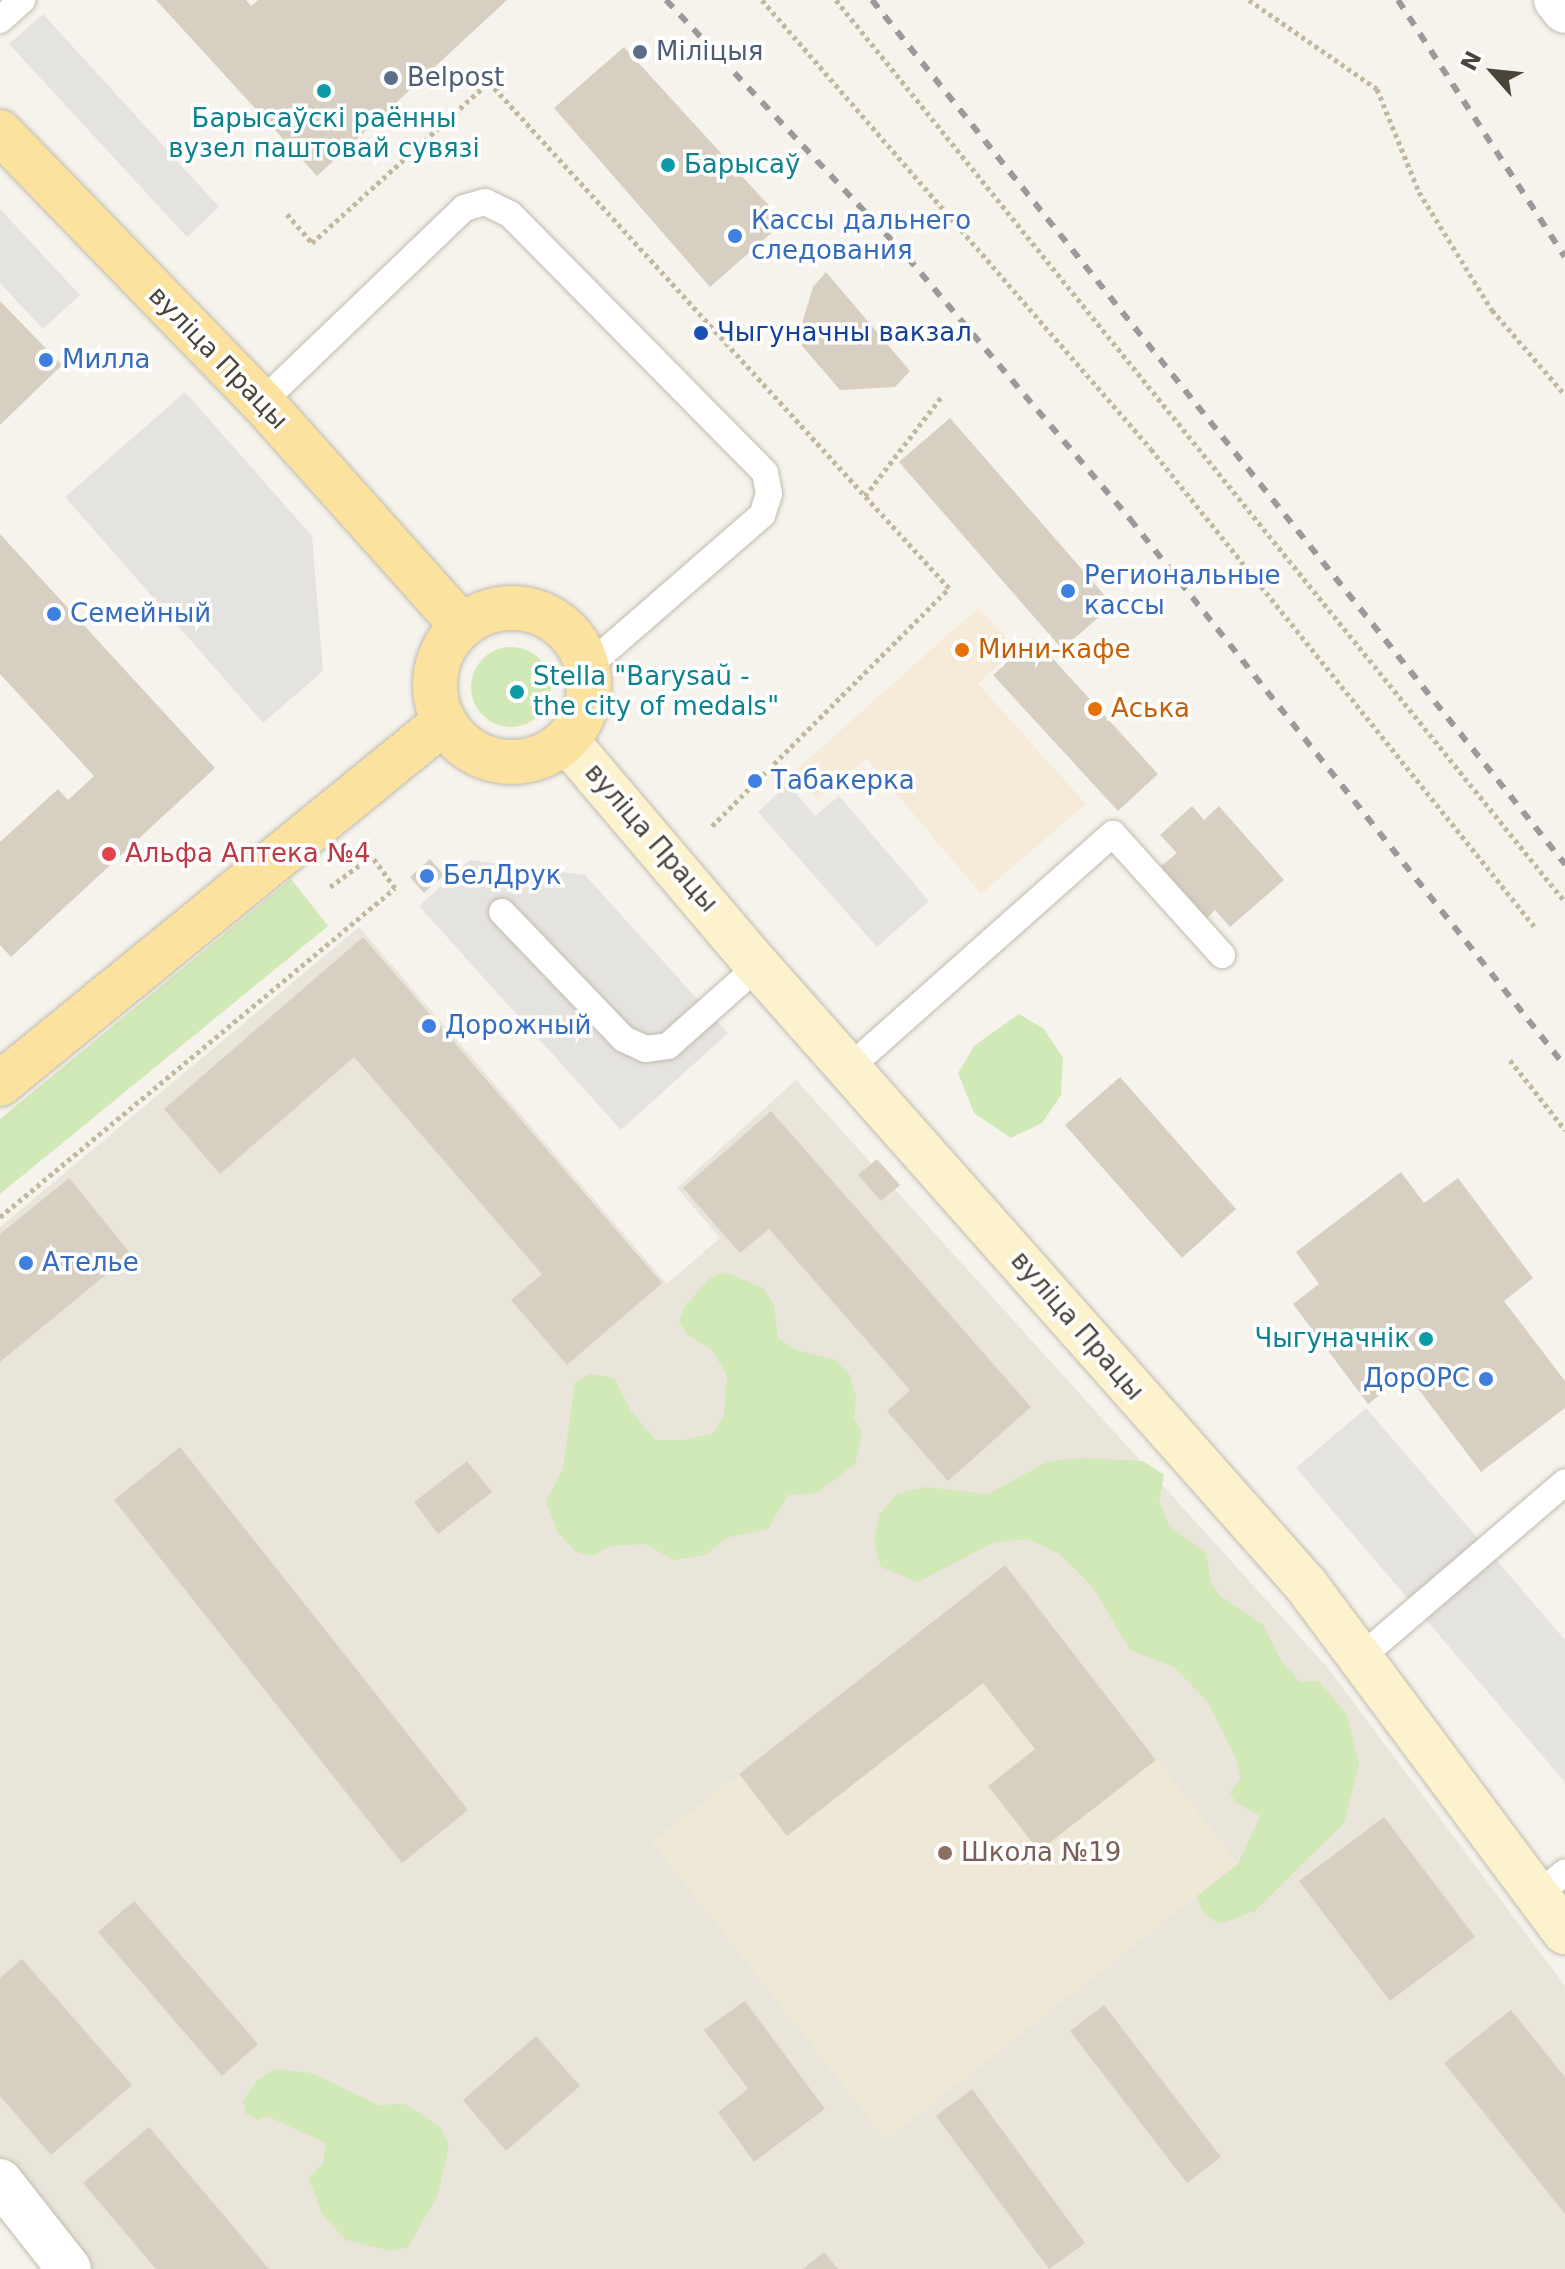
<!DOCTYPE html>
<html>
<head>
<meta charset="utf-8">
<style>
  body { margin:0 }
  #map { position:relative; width:1565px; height:2269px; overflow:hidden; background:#f6f3ec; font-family:"DejaVu Sans",sans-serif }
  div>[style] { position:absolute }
  .residential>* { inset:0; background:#e9e5da }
  .commercial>* { inset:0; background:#f6ead9 }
  .education>* { inset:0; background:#eee8d7 }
  .green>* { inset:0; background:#d1e8b7 }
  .round { border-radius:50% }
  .parking>* { inset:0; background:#e5e3e0 }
  .building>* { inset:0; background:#d7cfc2 }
  .path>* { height:5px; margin-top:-2.5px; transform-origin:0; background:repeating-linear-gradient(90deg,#c3b7a0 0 4px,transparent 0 8px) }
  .roads { filter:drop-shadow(0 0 2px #c1bbae) drop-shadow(0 0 2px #c1bbae) }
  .service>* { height:26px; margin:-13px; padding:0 13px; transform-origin:13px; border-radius:13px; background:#fff }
  .minor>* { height:44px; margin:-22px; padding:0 22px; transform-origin:22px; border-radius:22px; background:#fff }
  .secondary>* { height:44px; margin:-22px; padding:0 22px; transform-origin:22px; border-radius:22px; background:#fdf2ce }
  .primary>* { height:44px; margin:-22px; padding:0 22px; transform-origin:22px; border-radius:22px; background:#fce29f }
  .primary>.ring { margin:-22px; padding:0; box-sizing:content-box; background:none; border:44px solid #fce29f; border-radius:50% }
  .rail>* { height:6px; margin-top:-3px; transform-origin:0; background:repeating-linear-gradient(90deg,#9a9a9a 0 10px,transparent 0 20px) }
  .dots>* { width:22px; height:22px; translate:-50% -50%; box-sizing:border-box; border:4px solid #fff; border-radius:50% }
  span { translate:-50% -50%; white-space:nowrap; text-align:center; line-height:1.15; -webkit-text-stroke:7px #fff; paint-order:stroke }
  .service-label { font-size:26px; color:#4e5e75 }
  .left { translate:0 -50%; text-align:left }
  .culture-label { font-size:26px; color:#0d838f }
  .right { translate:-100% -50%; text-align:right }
  .shop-label { font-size:26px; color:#366cbe }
  .transit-label { font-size:26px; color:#164399 }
  .street-label { font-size:26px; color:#4a4439 }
  .food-label { font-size:26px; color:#c56008 }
  .health-label { font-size:26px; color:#be3a42 }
  .education-label { font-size:26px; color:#785e54 }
  .north { position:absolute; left:1453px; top:32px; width:80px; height:80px; -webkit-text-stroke:6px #fff; paint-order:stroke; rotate:297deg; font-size:22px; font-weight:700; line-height:32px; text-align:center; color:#4a4439 }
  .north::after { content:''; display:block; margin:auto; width:28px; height:36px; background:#4a4439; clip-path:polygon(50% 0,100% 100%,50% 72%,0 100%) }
</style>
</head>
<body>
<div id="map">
  <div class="residential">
    <i style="clip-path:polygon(359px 927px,667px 1284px,720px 1238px,677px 1188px,796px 1080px,1327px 1667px,1565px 1986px,1565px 2269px,82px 2269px,0 2164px,0 1227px)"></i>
  </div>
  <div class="commercial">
    <i style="clip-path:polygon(978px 608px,1016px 649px,978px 684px,1086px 804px,981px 894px,867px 759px,817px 800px,794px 772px)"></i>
  </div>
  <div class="education">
    <i style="clip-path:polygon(1005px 1565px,1238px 1864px,886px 2140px,652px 1842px)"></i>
  </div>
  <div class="green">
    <i class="round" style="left:471px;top:647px;width:80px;height:80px"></i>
    <i style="clip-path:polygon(291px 879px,328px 926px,0 1194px,0 1119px)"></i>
    <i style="clip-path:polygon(1019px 1014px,1044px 1029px,1063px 1058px,1061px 1095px,1042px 1123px,1011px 1138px,974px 1113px,958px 1073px,975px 1045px)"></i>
    <i style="clip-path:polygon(726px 1272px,764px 1289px,774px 1305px,778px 1338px,796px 1350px,835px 1360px,850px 1375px,856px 1397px,854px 1417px,862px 1433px,855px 1464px,816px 1493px,788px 1495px,768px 1529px,729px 1537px,705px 1555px,673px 1560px,646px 1544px,611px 1546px,592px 1556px,576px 1552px,557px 1531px,546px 1501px,563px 1469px,575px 1382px,590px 1374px,614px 1378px,631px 1411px,656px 1440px,685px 1440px,714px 1433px,724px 1415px,727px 1375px,711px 1349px,687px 1334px,679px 1322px,685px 1306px,711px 1277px)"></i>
    <i style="clip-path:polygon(1082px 1458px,1143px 1461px,1164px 1475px,1159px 1501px,1169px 1526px,1206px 1553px,1211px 1583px,1220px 1596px,1263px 1625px,1281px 1660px,1300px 1682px,1319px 1681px,1347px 1715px,1359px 1765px,1344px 1823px,1255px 1911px,1220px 1924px,1205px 1915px,1196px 1897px,1238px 1864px,1260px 1816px,1235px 1802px,1230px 1792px,1241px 1778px,1237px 1761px,1207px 1701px,1174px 1667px,1130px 1650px,1092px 1586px,1058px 1553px,1029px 1539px,994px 1542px,918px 1582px,881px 1567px,874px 1542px,880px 1514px,897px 1494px,925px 1487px,988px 1494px,1049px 1461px)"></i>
    <i style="clip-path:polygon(275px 2069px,312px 2073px,378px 2105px,405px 2104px,441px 2128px,449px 2145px,438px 2195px,408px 2247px,391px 2251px,346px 2240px,322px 2214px,309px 2178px,323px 2163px,326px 2143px,267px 2116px,258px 2120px,246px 2114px,243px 2101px,257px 2080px)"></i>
  </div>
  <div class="parking">
    <i style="clip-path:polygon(43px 14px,219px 207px,187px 237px,9px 44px)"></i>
    <i style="clip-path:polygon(0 209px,80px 295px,43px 329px,0 283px)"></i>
    <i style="clip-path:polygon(185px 392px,312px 536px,323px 671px,263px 723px,65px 497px)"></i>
    <i style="clip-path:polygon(788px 784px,815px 816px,839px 796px,929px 901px,877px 947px,758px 812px)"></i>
    <i style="clip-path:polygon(470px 860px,585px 875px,728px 1033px,621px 1130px,419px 906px)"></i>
    <i style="clip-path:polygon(1366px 1408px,1565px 1640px,1565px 1782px,1296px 1468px)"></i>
  </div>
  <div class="building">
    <i style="clip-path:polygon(156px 0,246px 0,251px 6px,258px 0,507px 0,317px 176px)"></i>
    <i style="clip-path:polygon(624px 47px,784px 222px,710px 287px,554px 108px)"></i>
    <i style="clip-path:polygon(826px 272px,910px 371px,895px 387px,840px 390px,797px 340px,813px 287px)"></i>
    <i style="clip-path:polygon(0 301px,62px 365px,0 425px)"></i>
    <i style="clip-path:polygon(950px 418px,1113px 605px,1062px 649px,899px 462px)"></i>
    <i style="clip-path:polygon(0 534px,215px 768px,11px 957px,0 945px,0 842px,58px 789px,68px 800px,94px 776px,0 674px)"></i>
    <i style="clip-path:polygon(1034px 638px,1158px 774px,1118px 811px,993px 675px)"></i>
    <i style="clip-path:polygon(1192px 806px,1204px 820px,1219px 806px,1284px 880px,1230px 927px,1215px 910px,1207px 918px,1161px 866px,1177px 853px,1160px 835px)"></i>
    <i style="clip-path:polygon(430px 859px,444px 875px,424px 893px,410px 877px)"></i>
    <i style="clip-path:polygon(363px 937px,662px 1283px,567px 1365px,511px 1300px,542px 1274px,354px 1057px,220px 1174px,164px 1109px)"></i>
    <i style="clip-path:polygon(1120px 1077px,1236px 1209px,1182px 1258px,1065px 1125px)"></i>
    <i style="clip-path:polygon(771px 1111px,1031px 1407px,948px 1481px,887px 1411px,910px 1390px,769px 1229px,740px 1253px,683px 1188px)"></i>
    <i style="clip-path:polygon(877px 1159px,900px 1185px,881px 1201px,858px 1175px)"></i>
    <i style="clip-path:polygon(1401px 1172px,1424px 1203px,1458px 1178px,1533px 1278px,1504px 1301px,1565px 1381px,1565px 1408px,1481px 1472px,1407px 1374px,1368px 1404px,1293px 1304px,1319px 1284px,1296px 1252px)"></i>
    <i style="clip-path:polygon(69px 1178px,131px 1254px,0 1362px,0 1234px)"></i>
    <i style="clip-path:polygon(180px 1447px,468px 1810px,402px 1863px,114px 1500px)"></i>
    <i style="clip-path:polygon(467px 1461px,492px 1492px,438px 1534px,414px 1502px)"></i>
    <i style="clip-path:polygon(1005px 1565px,1156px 1760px,1039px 1851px,988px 1786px,1035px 1749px,983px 1683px,787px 1836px,739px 1774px)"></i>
    <i style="clip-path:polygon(1384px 1817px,1475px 1937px,1390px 2001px,1299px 1881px)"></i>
    <i style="clip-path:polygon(134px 1901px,258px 2044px,222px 2076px,98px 1932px)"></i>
    <i style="clip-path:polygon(22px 1959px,132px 2085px,51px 2155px,0 2096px,0 1978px)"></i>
    <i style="clip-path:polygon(745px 2001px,825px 2109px,754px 2162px,718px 2112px,748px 2089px,704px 2030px)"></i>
    <i style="clip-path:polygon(1104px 2005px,1221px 2157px,1187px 2183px,1070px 2031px)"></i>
    <i style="clip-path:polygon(1511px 2010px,1565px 2077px,1565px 2214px,1444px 2063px)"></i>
    <i style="clip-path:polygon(536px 2036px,580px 2086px,506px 2151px,463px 2100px)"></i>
    <i style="clip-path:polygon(972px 2089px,1085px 2243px,1049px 2269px,936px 2116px)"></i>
    <i style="clip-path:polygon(149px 2127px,269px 2269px,156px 2269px,83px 2183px)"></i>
    <i style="clip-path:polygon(824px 2252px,838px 2269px,803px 2269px)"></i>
  </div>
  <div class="path">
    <i style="left:762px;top:0;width:594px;rotate:49.1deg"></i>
    <i style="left:1151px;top:449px;width:612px;rotate:51.24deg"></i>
    <i style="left:836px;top:0;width:1160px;rotate:51.05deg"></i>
    <i style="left:1249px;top:0;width:156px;rotate:34.8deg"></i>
    <i style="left:1377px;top:89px;width:111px;rotate:67.8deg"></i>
    <i style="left:1419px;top:192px;width:139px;rotate:58.3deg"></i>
    <i style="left:1492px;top:310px;width:112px;rotate:49.3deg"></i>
    <i style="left:287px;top:214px;width:38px;rotate:49deg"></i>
    <i style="left:312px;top:243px;width:239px;rotate:-42.3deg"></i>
    <i style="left:489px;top:82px;width:559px;rotate:47.75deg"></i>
    <i style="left:712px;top:826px;width:336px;rotate:-45.1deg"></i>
    <i style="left:949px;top:588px;width:125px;rotate:-132.4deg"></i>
    <i style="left:865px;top:496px;width:126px;rotate:-52.4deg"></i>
    <i style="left:1510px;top:1060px;width:89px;rotate:51.8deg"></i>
    <i style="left:0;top:1217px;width:514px;rotate:-39.79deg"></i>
    <i style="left:395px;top:888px;width:39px;rotate:-126deg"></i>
    <i style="left:372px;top:856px;width:52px;rotate:143.6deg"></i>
  </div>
  <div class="roads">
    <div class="service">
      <i style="left:0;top:20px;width:30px;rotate:-42deg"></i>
      <i style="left:262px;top:402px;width:280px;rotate:-43.8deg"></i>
      <i style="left:464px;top:208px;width:22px;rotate:-16deg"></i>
      <i style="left:485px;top:202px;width:28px;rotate:26deg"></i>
      <i style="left:510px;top:214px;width:363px;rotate:45.4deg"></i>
      <i style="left:765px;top:473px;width:21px;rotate:79deg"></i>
      <i style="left:769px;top:494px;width:22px;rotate:108deg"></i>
      <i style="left:762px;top:515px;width:232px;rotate:139deg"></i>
      <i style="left:502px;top:912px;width:176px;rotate:46.2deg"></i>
      <i style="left:624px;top:1039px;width:23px;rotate:25deg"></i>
      <i style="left:645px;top:1049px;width:23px;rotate:-7deg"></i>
      <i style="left:668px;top:1046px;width:120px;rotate:-41.6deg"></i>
      <i style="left:849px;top:1068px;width:353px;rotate:-41.6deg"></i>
      <i style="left:1113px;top:834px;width:163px;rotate:48deg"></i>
      <i style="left:1360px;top:1658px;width:270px;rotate:-40.6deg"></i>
      <i style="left:1537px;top:1895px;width:36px;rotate:-39deg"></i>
    </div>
    <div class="minor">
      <i style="left:1556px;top:0;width:14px;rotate:51deg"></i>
      <i style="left:0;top:2181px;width:112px;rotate:51.9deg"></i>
    </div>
    <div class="secondary">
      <i style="left:566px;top:740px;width:297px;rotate:49.7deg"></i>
      <i style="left:758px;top:966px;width:827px;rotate:48.48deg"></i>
      <i style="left:1306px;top:1585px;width:433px;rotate:53.3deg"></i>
    </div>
    <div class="primary">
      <i style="left:0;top:132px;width:376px;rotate:45.9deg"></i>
      <i style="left:262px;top:402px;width:300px;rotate:48.2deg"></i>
      <i class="ring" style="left:435px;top:608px;width:110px;height:110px"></i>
      <i style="left:0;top:1084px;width:573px;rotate:-39.19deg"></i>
    </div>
  </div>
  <div class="rail">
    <i style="left:666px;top:0;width:354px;rotate:46.8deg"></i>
    <i style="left:908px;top:258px;width:343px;rotate:49.6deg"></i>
    <i style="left:1130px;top:519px;width:699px;rotate:51.51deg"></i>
    <i style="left:872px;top:0;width:1108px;rotate:51.27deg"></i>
    <i style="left:1398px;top:0;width:306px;rotate:57deg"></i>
  </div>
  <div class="dots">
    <i style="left:640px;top:52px;background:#5c6f8a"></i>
    <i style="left:391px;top:78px;background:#5c6f8a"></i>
    <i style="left:324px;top:91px;background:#0f9aa8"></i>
    <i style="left:668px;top:165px;background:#0f9aa8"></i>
    <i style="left:735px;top:236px;background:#3f7fe0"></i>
    <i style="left:701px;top:333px;background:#1a4fb4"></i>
    <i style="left:46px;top:360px;background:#3f7fe0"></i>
    <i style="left:1068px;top:591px;background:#3f7fe0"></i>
    <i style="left:54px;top:614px;background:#3f7fe0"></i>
    <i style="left:962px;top:650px;background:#e8710a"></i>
    <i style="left:517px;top:692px;background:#0f9aa8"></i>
    <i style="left:1095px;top:709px;background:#e8710a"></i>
    <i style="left:755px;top:781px;background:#3f7fe0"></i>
    <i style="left:109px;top:854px;background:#e0444e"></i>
    <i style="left:427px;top:876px;background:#3f7fe0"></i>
    <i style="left:429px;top:1026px;background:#3f7fe0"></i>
    <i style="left:26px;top:1263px;background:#3f7fe0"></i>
    <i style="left:1426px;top:1339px;background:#0f9aa8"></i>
    <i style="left:1486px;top:1379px;background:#3f7fe0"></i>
    <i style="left:945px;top:1853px;background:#8d6e63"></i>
  </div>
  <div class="service-label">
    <span class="left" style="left:656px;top:52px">Міліцыя</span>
    <span class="left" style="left:407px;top:78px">Belpost</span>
  </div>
  <div class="culture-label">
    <span style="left:324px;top:134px">Барысаўскі раённы<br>вузел паштовай сувязі</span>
    <span class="left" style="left:684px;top:165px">Барысаў</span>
    <span class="left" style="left:533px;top:692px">Stella "Barysaŭ -<br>the city of medals"</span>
    <span class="right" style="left:1410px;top:1339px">Чыгуначнік</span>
  </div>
  <div class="shop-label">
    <span class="left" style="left:751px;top:236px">Кассы дальнего<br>следования</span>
    <span class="left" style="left:62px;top:360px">Милла</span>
    <span class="left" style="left:1084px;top:591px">Региональные<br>кассы</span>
    <span class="left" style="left:70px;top:614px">Семейный</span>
    <span class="left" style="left:771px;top:781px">Табакерка</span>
    <span class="left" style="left:443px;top:876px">БелДрук</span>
    <span class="left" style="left:445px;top:1026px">Дорожный</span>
    <span class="left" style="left:42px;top:1263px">Ателье</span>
    <span class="right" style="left:1470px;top:1379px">ДорОРС</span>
  </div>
  <div class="transit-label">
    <span class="left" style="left:717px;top:333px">Чыгуначны вакзал</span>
  </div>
  <div class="street-label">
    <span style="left:218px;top:358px;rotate:46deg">вуліца Працы</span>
    <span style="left:651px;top:838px;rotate:49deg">вуліца Працы</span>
    <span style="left:1077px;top:1326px;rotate:49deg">вуліца Працы</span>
  </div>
  <div class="food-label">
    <span class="left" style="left:978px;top:650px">Мини-кафе</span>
    <span class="left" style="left:1111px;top:709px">Аська</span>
  </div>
  <div class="health-label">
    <span class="left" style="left:125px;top:854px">Альфа Аптека №4</span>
  </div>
  <div class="education-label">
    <span class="left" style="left:961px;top:1853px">Школа №19</span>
  </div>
  <div class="north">N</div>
</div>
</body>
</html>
